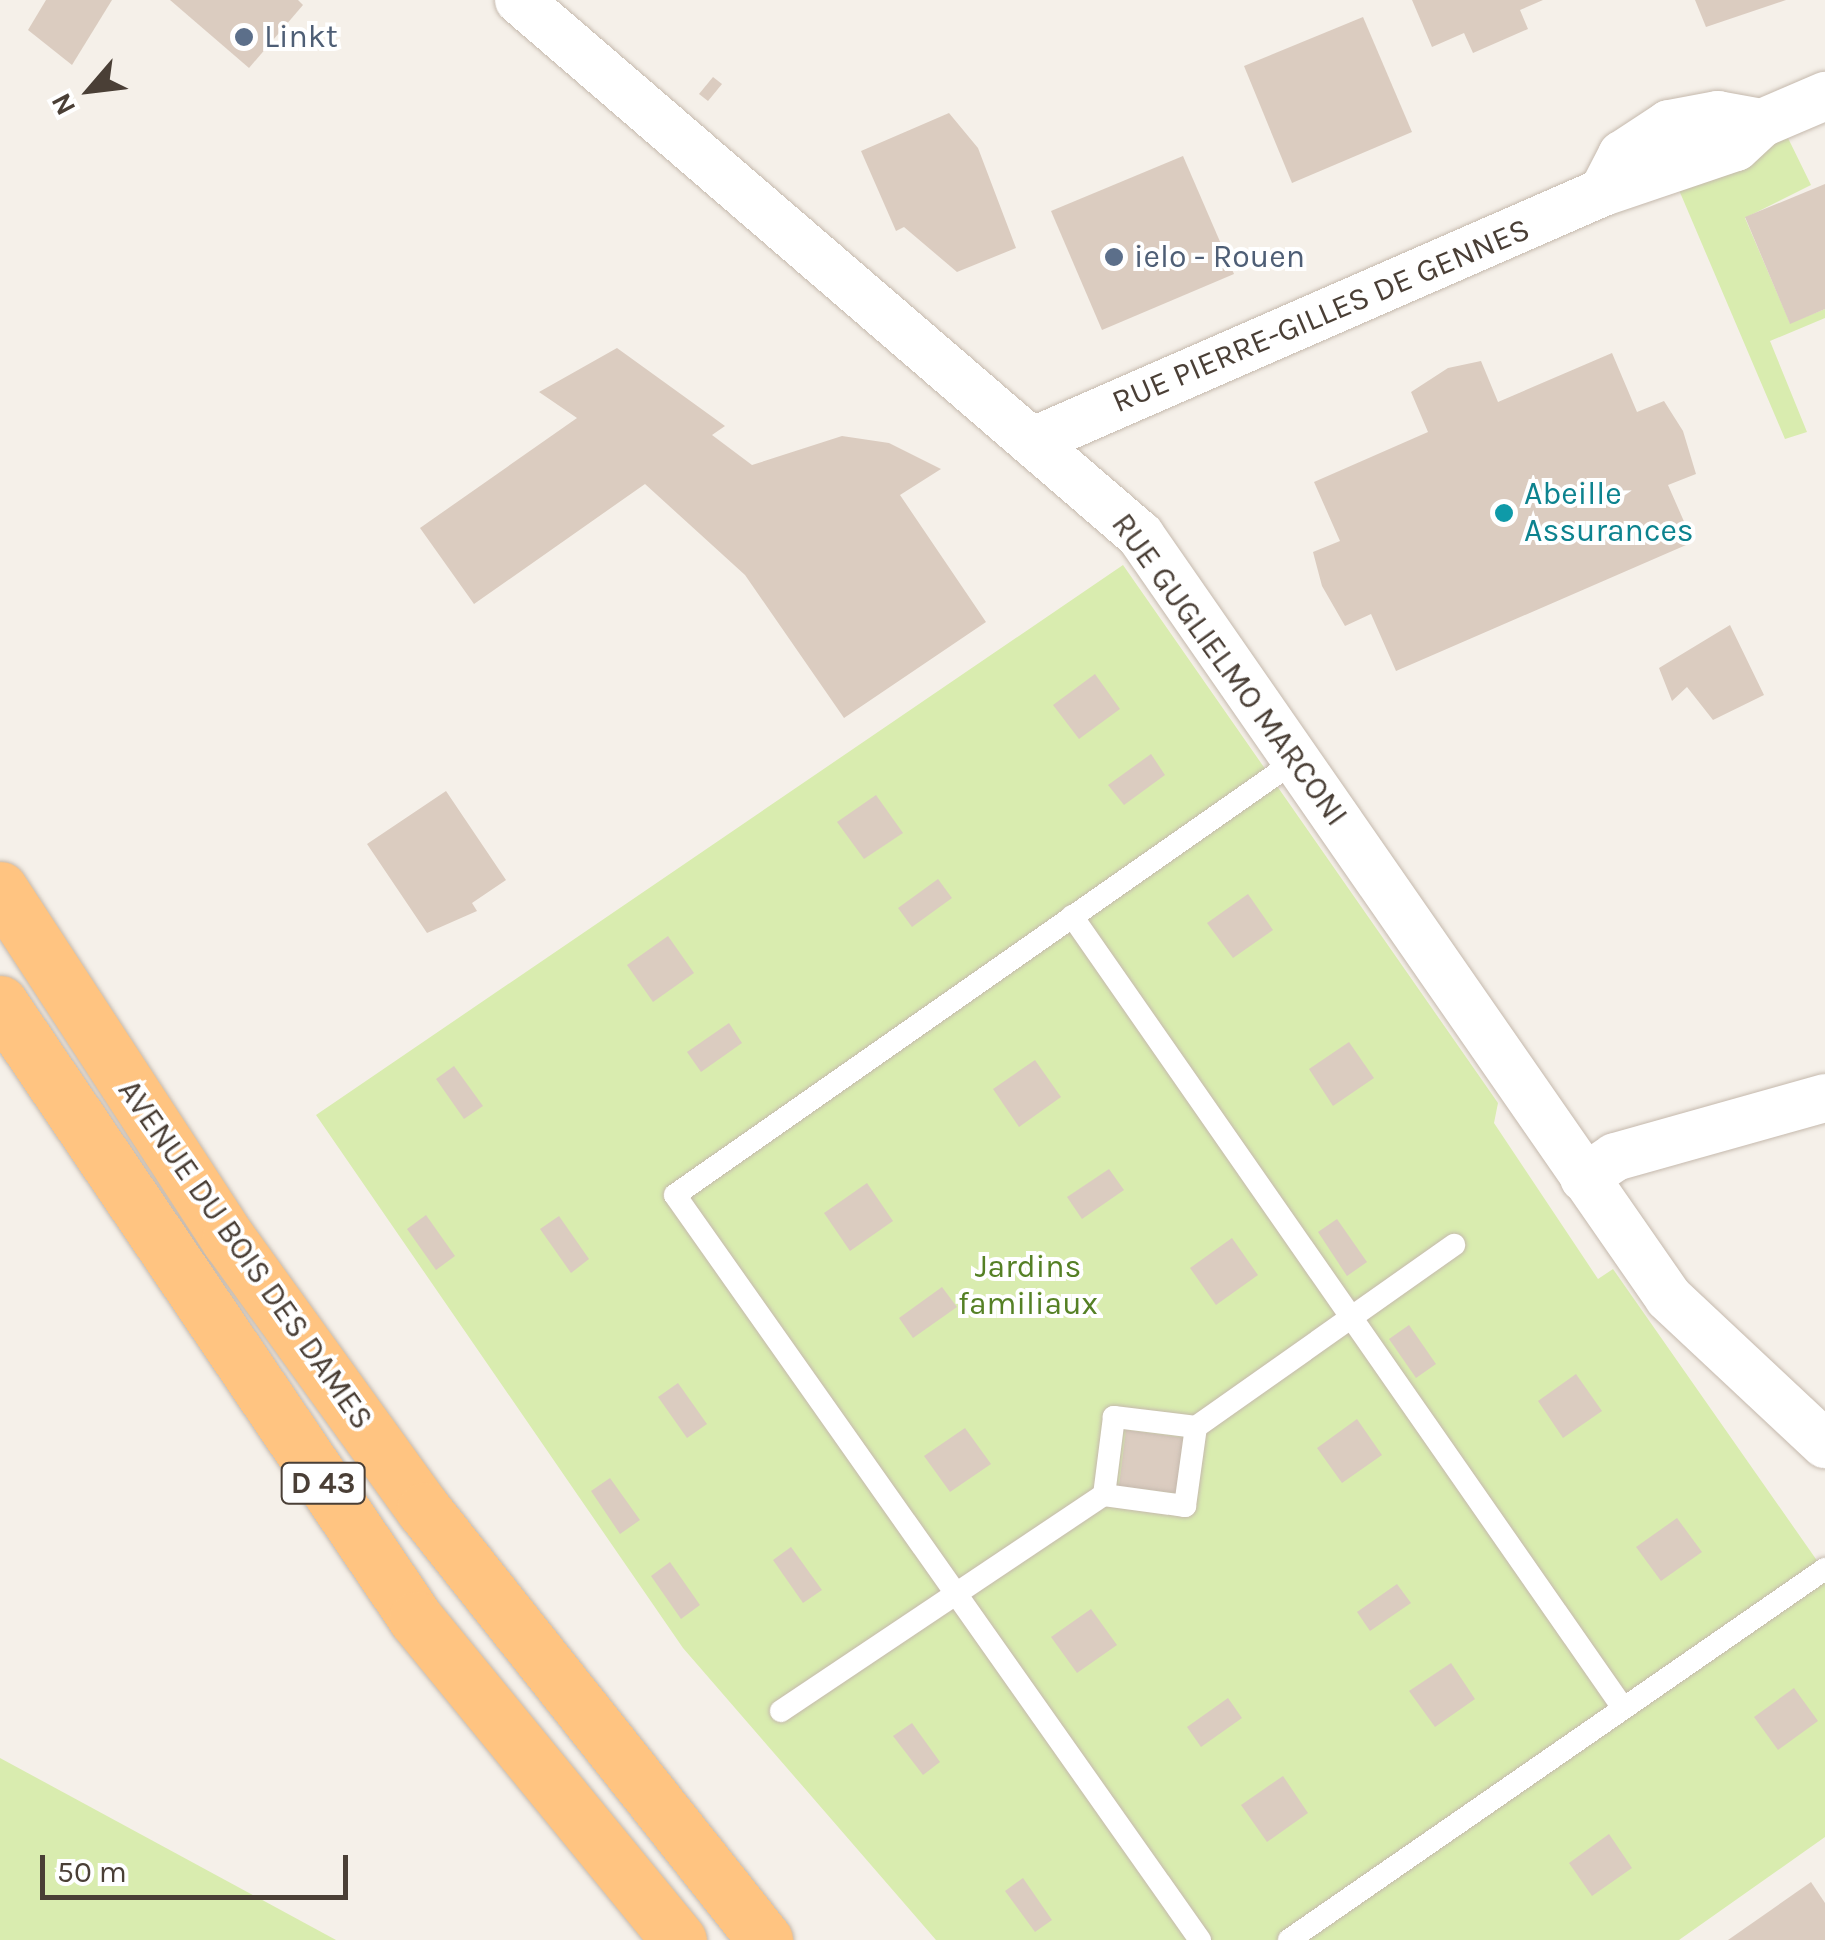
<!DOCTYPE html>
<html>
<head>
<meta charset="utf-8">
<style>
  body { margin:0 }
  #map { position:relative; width:1825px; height:1940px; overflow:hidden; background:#f5f0e9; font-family:Karla,sans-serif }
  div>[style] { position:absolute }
  .green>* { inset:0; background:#d9ecaf }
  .building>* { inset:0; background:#dbccc0 }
  .roads { filter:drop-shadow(0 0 2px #c5b9ad) drop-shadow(0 0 2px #c5b9ad) }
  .service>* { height:22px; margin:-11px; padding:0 11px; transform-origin:11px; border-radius:11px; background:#fff }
  .minor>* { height:48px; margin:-24px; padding:0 24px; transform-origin:24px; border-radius:24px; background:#fff }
  .trunk>* { height:55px; margin:-27.5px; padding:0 27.5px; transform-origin:27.5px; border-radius:27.5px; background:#ffc481 }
  .dots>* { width:28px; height:28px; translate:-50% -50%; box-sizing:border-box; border:5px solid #fff; border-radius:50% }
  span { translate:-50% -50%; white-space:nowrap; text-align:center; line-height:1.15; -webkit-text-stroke:8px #fff; paint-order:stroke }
  .shield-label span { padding:2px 8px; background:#fff; border:2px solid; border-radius:8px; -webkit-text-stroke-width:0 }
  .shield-label { font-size:30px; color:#4a3f36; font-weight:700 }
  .service-label { font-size:32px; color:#4e5e75 }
  .left { translate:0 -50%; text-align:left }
  .street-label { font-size:32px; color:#4a3f36 }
  .culture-label { font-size:32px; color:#0d838f }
  .park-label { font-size:32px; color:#558025 }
  .north { position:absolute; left:40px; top:40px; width:100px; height:100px; -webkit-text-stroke:8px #fff; paint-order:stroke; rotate:242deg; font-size:28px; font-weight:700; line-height:40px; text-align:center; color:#4a3f36 }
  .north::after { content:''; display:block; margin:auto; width:35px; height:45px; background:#4a3f36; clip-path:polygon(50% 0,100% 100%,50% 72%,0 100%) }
  .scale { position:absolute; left:40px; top:1855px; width:308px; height:45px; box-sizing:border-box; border:5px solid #4a3f36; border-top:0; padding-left:12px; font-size:30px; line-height:35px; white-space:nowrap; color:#4a3f36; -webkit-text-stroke:8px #fff; paint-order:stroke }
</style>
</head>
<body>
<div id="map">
  <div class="green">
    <i style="clip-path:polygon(1788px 138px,1811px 185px,1745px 218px,1790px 323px,1825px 309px,1825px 318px,1770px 341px,1807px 432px,1785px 439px,1676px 183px)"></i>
    <i style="clip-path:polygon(1123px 565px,1498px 1103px,1494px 1123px,1598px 1279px,1613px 1269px,1825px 1572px,1825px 1837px,1679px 1940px,936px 1940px,683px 1648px,316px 1115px)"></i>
    <i style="clip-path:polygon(0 1758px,336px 1940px,0 1940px)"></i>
  </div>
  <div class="building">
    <i style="clip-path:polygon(46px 0,112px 0,72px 65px,28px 30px)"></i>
    <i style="clip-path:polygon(170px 0,298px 0,303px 5px,249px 68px)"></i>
    <i style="clip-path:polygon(1412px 0,1543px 0,1520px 10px,1528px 29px,1473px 53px,1464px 33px,1432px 47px)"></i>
    <i style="clip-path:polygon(1695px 0,1786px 0,1706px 27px)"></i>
    <i style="clip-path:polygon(1363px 17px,1412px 132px,1292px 183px,1244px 66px)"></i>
    <i style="clip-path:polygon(713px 77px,722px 84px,708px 101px,699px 94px)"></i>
    <i style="clip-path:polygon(949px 113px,978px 148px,1016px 248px,957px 272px,904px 227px,896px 231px,861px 151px)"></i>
    <i style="clip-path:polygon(1183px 156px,1234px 274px,1102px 330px,1051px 211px)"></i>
    <i style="clip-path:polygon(1825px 184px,1825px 309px,1790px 324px,1745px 217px)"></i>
    <i style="clip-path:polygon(617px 348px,725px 426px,712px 435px,752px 465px,842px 436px,889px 443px,941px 469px,900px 495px,986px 622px,844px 718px,745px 575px,645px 484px,474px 604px,420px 528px,577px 418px,539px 392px)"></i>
    <i style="clip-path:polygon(1612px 353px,1637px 412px,1664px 401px,1683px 431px,1696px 474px,1668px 485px,1693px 542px,1396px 671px,1371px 614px,1345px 626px,1322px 586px,1313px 552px,1340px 541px,1314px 482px,1428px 432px,1411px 392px,1448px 368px,1481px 361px,1498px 402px)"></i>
    <i style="clip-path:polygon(1730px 625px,1764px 695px,1713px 720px,1687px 687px,1672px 701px,1659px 668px)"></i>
    <i style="clip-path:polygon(1095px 674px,1120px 709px,1079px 739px,1053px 705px)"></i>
    <i style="clip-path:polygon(1151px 754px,1165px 775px,1124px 805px,1108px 785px)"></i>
    <i style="clip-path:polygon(446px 791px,506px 880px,472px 903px,477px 911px,427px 933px,367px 844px)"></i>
    <i style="clip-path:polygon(876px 795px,903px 833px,864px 859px,837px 822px)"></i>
    <i style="clip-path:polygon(938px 879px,952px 898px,912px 927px,898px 908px)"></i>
    <i style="clip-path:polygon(1248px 894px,1273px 930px,1233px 958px,1207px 923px)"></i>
    <i style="clip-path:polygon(668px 936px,694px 973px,653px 1002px,627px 965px)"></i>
    <i style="clip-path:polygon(729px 1023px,742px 1043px,701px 1072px,687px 1052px)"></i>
    <i style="clip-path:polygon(1349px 1042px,1374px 1078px,1333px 1106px,1309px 1069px)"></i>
    <i style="clip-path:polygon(1035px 1060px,1061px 1097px,1019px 1127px,993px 1089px)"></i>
    <i style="clip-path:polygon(454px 1066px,483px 1106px,464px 1119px,436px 1079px)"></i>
    <i style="clip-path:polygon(1109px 1169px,1124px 1190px,1082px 1219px,1067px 1197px)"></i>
    <i style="clip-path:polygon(867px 1183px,893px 1221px,850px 1251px,824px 1213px)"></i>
    <i style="clip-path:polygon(426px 1215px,455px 1256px,436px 1270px,407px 1229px)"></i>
    <i style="clip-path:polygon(559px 1216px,589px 1259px,571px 1273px,540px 1229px)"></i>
    <i style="clip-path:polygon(1337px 1219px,1367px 1262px,1347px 1276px,1318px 1232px)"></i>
    <i style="clip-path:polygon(1232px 1238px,1258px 1275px,1216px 1305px,1190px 1268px)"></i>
    <i style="clip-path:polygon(942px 1287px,957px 1307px,913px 1338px,899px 1318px)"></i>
    <i style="clip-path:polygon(1409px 1325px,1436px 1364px,1416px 1378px,1389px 1339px)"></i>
    <i style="clip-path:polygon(1576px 1374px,1602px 1411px,1563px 1438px,1538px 1401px)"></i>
    <i style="clip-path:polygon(678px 1383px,707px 1424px,687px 1438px,658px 1397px)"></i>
    <i style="clip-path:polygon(1357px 1419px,1382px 1455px,1342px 1483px,1317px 1448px)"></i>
    <i style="clip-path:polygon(965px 1428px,991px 1464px,950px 1492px,924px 1456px)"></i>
    <i style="clip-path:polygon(1126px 1430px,1183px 1438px,1176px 1493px,1119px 1486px)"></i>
    <i style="clip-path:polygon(610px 1478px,640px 1520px,620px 1534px,591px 1491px)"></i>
    <i style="clip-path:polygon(1677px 1518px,1702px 1552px,1661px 1581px,1636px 1547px)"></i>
    <i style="clip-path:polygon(791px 1547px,822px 1590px,803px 1603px,773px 1560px)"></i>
    <i style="clip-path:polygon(670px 1562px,700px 1605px,681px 1619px,651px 1576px)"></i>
    <i style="clip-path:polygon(1397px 1584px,1411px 1603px,1370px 1631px,1357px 1612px)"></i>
    <i style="clip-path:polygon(1091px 1609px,1117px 1645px,1077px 1673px,1051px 1637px)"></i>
    <i style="clip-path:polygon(1451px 1663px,1475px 1699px,1435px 1727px,1409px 1691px)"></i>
    <i style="clip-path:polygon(1794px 1688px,1818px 1721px,1778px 1750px,1754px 1717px)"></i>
    <i style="clip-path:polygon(1228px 1698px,1242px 1718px,1201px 1747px,1187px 1727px)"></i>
    <i style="clip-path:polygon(912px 1723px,940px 1762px,923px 1775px,893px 1736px)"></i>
    <i style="clip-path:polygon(1283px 1776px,1308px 1813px,1267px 1842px,1241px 1805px)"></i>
    <i style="clip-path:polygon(1609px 1834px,1632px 1868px,1592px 1896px,1569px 1863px)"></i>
    <i style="clip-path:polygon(1023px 1878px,1052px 1920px,1035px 1932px,1005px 1891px)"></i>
    <i style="clip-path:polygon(1811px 1882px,1825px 1903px,1825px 1940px,1728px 1940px)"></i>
  </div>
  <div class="roads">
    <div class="service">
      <i style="left:1072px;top:916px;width:965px;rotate:55.17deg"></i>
      <i style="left:1196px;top:1427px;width:316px;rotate:-35.2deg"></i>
      <i style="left:781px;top:1711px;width:389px;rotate:-33.8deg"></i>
      <i style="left:1104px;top:1495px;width:82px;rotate:7.7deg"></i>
      <i style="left:1185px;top:1506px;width:80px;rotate:-82.1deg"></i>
      <i style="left:1196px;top:1427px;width:83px;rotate:-173deg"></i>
      <i style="left:1114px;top:1417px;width:79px;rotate:97.3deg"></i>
      <i style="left:1200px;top:1940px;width:911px;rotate:-125.17deg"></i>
      <i style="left:675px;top:1195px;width:757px;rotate:-34.99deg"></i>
      <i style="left:1289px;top:1940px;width:652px;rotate:-34.69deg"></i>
    </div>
    <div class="minor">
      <i style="left:519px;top:0;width:820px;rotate:40.75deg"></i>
      <i style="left:1140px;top:535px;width:928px;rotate:55.27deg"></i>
      <i style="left:1669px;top:1298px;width:214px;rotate:43.1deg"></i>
      <i style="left:1603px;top:192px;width:42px;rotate:-62.8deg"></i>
      <i style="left:1622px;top:155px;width:56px;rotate:-33.4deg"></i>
      <i style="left:1669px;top:124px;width:50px;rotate:-10.4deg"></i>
      <i style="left:1718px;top:115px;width:45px;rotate:10.3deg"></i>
      <i style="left:1038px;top:439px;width:617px;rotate:-23.61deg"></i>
      <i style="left:1603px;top:192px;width:140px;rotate:-18.7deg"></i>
      <i style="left:1736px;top:147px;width:35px;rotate:-43deg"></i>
      <i style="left:1762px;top:123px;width:69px;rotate:-23.2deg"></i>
      <i style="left:1584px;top:1178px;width:37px;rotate:-34deg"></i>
      <i style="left:1615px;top:1157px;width:218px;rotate:-15.7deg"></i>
    </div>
    <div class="trunk">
      <i style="left:0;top:889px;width:419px;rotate:56.9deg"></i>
      <i style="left:229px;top:1240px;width:333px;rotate:54.2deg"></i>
      <i style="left:424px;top:1510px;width:549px;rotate:51.58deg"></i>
      <i style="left:0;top:1003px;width:743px;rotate:55.97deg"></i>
      <i style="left:416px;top:1619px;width:415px;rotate:50.7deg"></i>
    </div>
  </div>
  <div class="dots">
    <i style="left:244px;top:37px;background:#5c6f8a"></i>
    <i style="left:1114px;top:257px;background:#5c6f8a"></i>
    <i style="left:1504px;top:513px;background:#0f9aa8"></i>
  </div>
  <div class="shield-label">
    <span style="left:323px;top:1483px">D 43</span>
  </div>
  <div class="service-label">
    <span class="left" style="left:264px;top:37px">Linkt</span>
    <span class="left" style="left:1134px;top:257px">ielo - Rouen</span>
  </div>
  <div class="street-label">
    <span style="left:1321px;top:316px;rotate:-23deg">RUE PIERRE-GILLES DE GENNES</span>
    <span style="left:1229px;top:670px;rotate:54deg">RUE GUGLIELMO MARCONI</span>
    <span style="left:245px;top:1255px;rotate:55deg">AVENUE DU BOIS DES DAMES</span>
  </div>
  <div class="culture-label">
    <span class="left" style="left:1524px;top:513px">Abeille<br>Assurances</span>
  </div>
  <div class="park-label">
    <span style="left:1028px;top:1286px">Jardins<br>familiaux</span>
  </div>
  <div class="north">N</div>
  <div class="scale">50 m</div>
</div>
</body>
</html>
